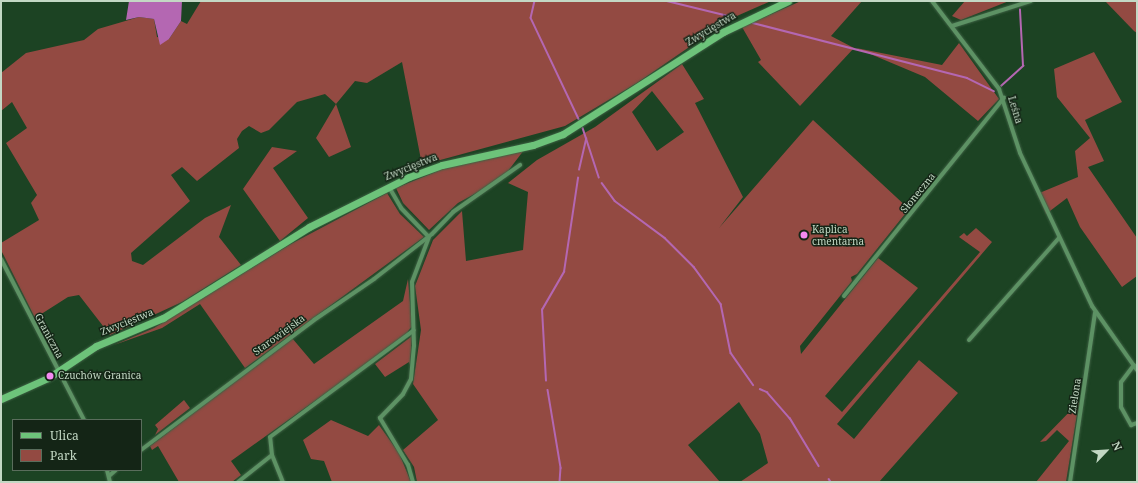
<!DOCTYPE html>
<html>
<head>
<meta charset="utf-8">
<style>
  body { margin:0 }
  #map { position:relative; width:1138px; height:483px; overflow:hidden; background:#1c4323; font-family:"Noto Serif",serif }
  div>[style] { position:absolute }
  .green>* { inset:0; background:#934a42 }
  .water>* { inset:0; background:#b467b2 }
  .stream>* { height:1.5px; margin:-0.75px; padding:0 0.75px; transform-origin:0.75px; border-radius:0.75px; background:#b467b2 }
  .roads { filter:drop-shadow(0 0 1px #3d6143) drop-shadow(0 0 1px #3d6143) }
  .minor>* { height:4px; margin:-2px; padding:0 2px; transform-origin:2px; border-radius:2px; background:#5d9264 }
  .secondary>* { height:7px; margin:-3.5px; padding:0 3.5px; transform-origin:3.5px; border-radius:3.5px; background:#6dc37a }
  .dots>* { width:11px; height:11px; translate:-50% -50%; box-sizing:border-box; border:2px solid #142516; border-radius:50% }
  span { translate:-50% -50%; white-space:nowrap; text-align:center; line-height:1.15; -webkit-text-stroke:3px #142516; paint-order:stroke }
  .street-label { font-size:10px; color:#c3d8c4 }
  .poi-label { font-size:10px; color:#c3d8c4 }
  .left { translate:0 -50%; text-align:left }
  .frame { position:absolute; inset:0; border:2px solid #c3d8c4; pointer-events:none }
  .legend { position:absolute; left:12px; top:419px; width:130px; height:52px; box-sizing:border-box; background:#142516; border:1px solid #5a6d5c; margin:0; padding:5px 7px; list-style:none; font-size:12px; color:#c3d8c4 }
  .legend li { display:flex; align-items:center; gap:8px; height:20px }
  .legend b { width:20px; border:1px solid #5a6d5c }
  .north { position:absolute; left:1086px; top:431px; width:40px; height:40px; -webkit-text-stroke:3px #142516; paint-order:stroke; rotate:65deg; font-size:11px; font-weight:700; line-height:16px; text-align:center; color:#c3d8c4 }
  .north::after { content:''; display:block; margin:auto; width:14px; height:18px; background:#c3d8c4; clip-path:polygon(50% 0,100% 100%,50% 72%,0 100%) }
</style>
</head>
<body>
<div id="map">
  <div class="green">
    <i style="clip-path:polygon(201px 1px,771px 1px,730px 19px,637px 83px,565px 126px,422px 165px,402px 62px,367px 83px,355px 81px,336px 104px,351px 147px,329px 157px,316px 138px,336px 104px,325px 94px,297px 102px,269px 130px,261px 133px,249px 126px,242px 131px,237px 139px,239px 148px,197px 181px,182px 167px,171px 175px,190px 201px,131px 253px,132px 261px,143px 265px,205px 218px,231px 205px,219px 237px,241px 265px,182px 302px,110px 335px,79px 295px,68px 297px,35px 318px,1px 250px,1px 243px,39px 220px,31px 203px,37px 195px,6px 143px,27px 128px,12px 102px,1px 111px,1px 73px,26px 53px,84px 40px,98px 29px,139px 17px,154px 19px,157px 37px,169px 39px,181px 21px,187px 24px)"></i>
    <i style="clip-path:polygon(801px 1px,862px 1px,831px 36px,854px 48px,800px 106px,758px 62px,761px 60px,742px 27px)"></i>
    <i style="clip-path:polygon(965px 1px,1009px 1px,961px 20px,952px 16px)"></i>
    <i style="clip-path:polygon(1105px 1px,1137px 1px,1137px 33px,1134px 31px)"></i>
    <i style="clip-path:polygon(959px 43px,999px 99px,978px 121px,925px 77px,856px 48px,942px 65px)"></i>
    <i style="clip-path:polygon(1094px 52px,1122px 102px,1085px 120px,1104px 161px,1088px 167px,1137px 238px,1137px 276px,1122px 287px,1080px 227px,1067px 198px,1046px 214px,1037px 194px,1078px 177px,1075px 151px,1090px 138px,1057px 97px,1054px 69px)"></i>
    <i style="clip-path:polygon(evenodd,682px 64px,704px 99px,695px 103px,743px 197px,719px 228px,813px 120px,909px 209px,857px 274px,851px 277px,852px 281px,800px 346px,801px 354px,878px 258px,918px 288px,825px 396px,842px 412px,980px 252px,959px 237px,964px 233px,967px 236px,976px 228px,992px 242px,837px 424px,854px 439px,919px 360px,958px 393px,879px 482px,740px 482px,768px 463px,760px 434px,739px 402px,688px 445px,720px 482px,417px 482px,414px 467px,403px 450px,438px 420px,413px 384px,421px 330px,415px 286px,433px 240px,462px 211px,466px 261px,523px 250px,528px 192px,508px 183px,537px 160px,595px 127px,682px 64px,652px 91px,684px 132px,657px 151px,632px 112px,652px 91px)"></i>
    <i style="clip-path:polygon(272px 147px,297px 151px,273px 168px,308px 218px,280px 241px,243px 189px)"></i>
    <i style="clip-path:polygon(524px 150px,502px 179px,458px 203px,429px 230px,403px 203px,396px 188px,455px 164px)"></i>
    <i style="clip-path:polygon(387px 193px,400px 214px,424px 237px,245px 368px,200px 304px,162px 328px,114px 345px,154px 328px,289px 245px)"></i>
    <i style="clip-path:polygon(408px 279px,412px 326px,403px 338px,231px 461px,241px 475px,232px 482px,179px 482px,158px 446px,152px 450px,150px 446px,292px 338px,314px 364px,403px 301px)"></i>
    <i style="clip-path:polygon(412px 336px,410px 365px,409px 362px,385px 377px,375px 364px)"></i>
    <i style="clip-path:polygon(184px 400px,190px 408px,155px 435px,158px 429px,155px 425px)"></i>
    <i style="clip-path:polygon(1079px 402px,1066px 482px,1036px 482px,1069px 441px,1057px 430px,1046px 441px,1040px 442px)"></i>
    <i style="clip-path:polygon(331px 420px,368px 436px,379px 425px,399px 453px,411px 482px,332px 482px,324px 461px,311px 459px,303px 440px)"></i>
  </div>
  <div class="water">
    <i style="clip-path:polygon(129px 1px,182px 1px,181px 21px,169px 39px,160px 45px,154px 19px,139px 17px,126px 20px)"></i>
  </div>
  <div class="stream">
    <i style="left:535px;top:1px;width:17px;rotate:103deg"></i>
    <i style="left:531px;top:18px;width:112px;rotate:64.6deg"></i>
    <i style="left:667px;top:1px;width:67px;rotate:13.8deg"></i>
    <i style="left:753px;top:23px;width:221px;rotate:14.4deg"></i>
    <i style="left:967px;top:78px;width:30px;rotate:26deg"></i>
    <i style="left:1001px;top:86px;width:30px;rotate:-42deg"></i>
    <i style="left:1023px;top:66px;width:56px;rotate:-93.1deg"></i>
    <i style="left:583px;top:128px;width:52px;rotate:71.9deg"></i>
    <i style="left:579px;top:170px;width:32px;rotate:-77deg"></i>
    <i style="left:602px;top:183px;width:22px;rotate:54deg"></i>
    <i style="left:615px;top:201px;width:62px;rotate:36.5deg"></i>
    <i style="left:665px;top:238px;width:41px;rotate:45deg"></i>
    <i style="left:694px;top:267px;width:46px;rotate:53.9deg"></i>
    <i style="left:721px;top:304px;width:50px;rotate:78.5deg"></i>
    <i style="left:731px;top:353px;width:39px;rotate:55deg"></i>
    <i style="left:546px;top:381px;width:71px;rotate:-93.2deg"></i>
    <i style="left:542px;top:310px;width:44px;rotate:-59.9deg"></i>
    <i style="left:564px;top:272px;width:95px;rotate:-81.5deg"></i>
    <i style="left:760px;top:389px;width:8px;rotate:23deg"></i>
    <i style="left:767px;top:392px;width:35px;rotate:49deg"></i>
    <i style="left:790px;top:418px;width:56px;rotate:58.9deg"></i>
    <i style="left:548px;top:390px;width:79px;rotate:80.5deg"></i>
    <i style="left:561px;top:468px;width:14px;rotate:94deg"></i>
    <i style="left:829px;top:479px;width:4px;rotate:56deg"></i>
  </div>
  <div class="roads">
    <div class="minor">
      <i style="left:932px;top:1px;width:111px;rotate:52.7deg"></i>
      <i style="left:999px;top:89px;width:67px;rotate:71.8deg"></i>
      <i style="left:1020px;top:153px;width:169px;rotate:64.8deg"></i>
      <i style="left:1092px;top:306px;width:78px;rotate:54.9deg"></i>
      <i style="left:952px;top:26px;width:83px;rotate:-17.6deg"></i>
      <i style="left:389px;top:187px;width:24px;rotate:60deg"></i>
      <i style="left:401px;top:208px;width:40px;rotate:46deg"></i>
      <i style="left:1px;top:259px;width:181px;rotate:62.7deg"></i>
      <i style="left:844px;top:296px;width:255px;rotate:-51.1deg"></i>
      <i style="left:969px;top:340px;width:136px;rotate:-48.6deg"></i>
      <i style="left:1134px;top:365px;width:21px;rotate:127deg"></i>
      <i style="left:1121px;top:382px;width:25px;rotate:90deg"></i>
      <i style="left:1121px;top:407px;width:21px;rotate:61deg"></i>
      <i style="left:1131px;top:425px;width:6px;rotate:-18deg"></i>
      <i style="left:141px;top:450px;width:216px;rotate:-36.9deg"></i>
      <i style="left:314px;top:320px;width:73px;rotate:-34.3deg"></i>
      <i style="left:374px;top:279px;width:73px;rotate:-37.8deg"></i>
      <i style="left:432px;top:234px;width:30px;rotate:-46deg"></i>
      <i style="left:453px;top:212px;width:82px;rotate:-35deg"></i>
      <i style="left:272px;top:455px;width:29px;rotate:68deg"></i>
      <i style="left:107px;top:470px;width:12px;rotate:76deg"></i>
      <i style="left:109px;top:476px;width:9px;rotate:-41deg"></i>
      <i style="left:238px;top:482px;width:43px;rotate:-38.5deg"></i>
      <i style="left:272px;top:455px;width:18px;rotate:-96deg"></i>
      <i style="left:270px;top:437px;width:179px;rotate:-36.6deg"></i>
      <i style="left:413px;top:482px;width:18px;rotate:-106deg"></i>
      <i style="left:408px;top:465px;width:55px;rotate:-120.8deg"></i>
      <i style="left:380px;top:418px;width:33px;rotate:-46deg"></i>
      <i style="left:403px;top:394px;width:17px;rotate:-62deg"></i>
      <i style="left:411px;top:379px;width:33px;rotate:-85deg"></i>
      <i style="left:414px;top:346px;width:64px;rotate:-91.8deg"></i>
      <i style="left:412px;top:282px;width:48px;rotate:-69.3deg"></i>
      <i style="left:1070px;top:482px;width:171px;rotate:-81.6deg"></i>
    </div>
    <div class="secondary">
      <i style="left:1px;top:399px;width:51px;rotate:-24.1deg"></i>
      <i style="left:48px;top:378px;width:58px;rotate:-33.7deg"></i>
      <i style="left:96px;top:346px;width:73px;rotate:-22.7deg"></i>
      <i style="left:163px;top:318px;width:172px;rotate:-31.9deg"></i>
      <i style="left:309px;top:227px;width:112px;rotate:-26.6deg"></i>
      <i style="left:409px;top:177px;width:35px;rotate:-20deg"></i>
      <i style="left:442px;top:165px;width:93px;rotate:-12.4deg"></i>
      <i style="left:533px;top:145px;width:32px;rotate:-20deg"></i>
      <i style="left:563px;top:134px;width:190px;rotate:-32.5deg"></i>
      <i style="left:723px;top:32px;width:72px;rotate:-25.5deg"></i>
    </div>
  </div>
  <div class="dots">
    <i style="left:804px;top:235px;background:#f38af1"></i>
    <i style="left:50px;top:376px;background:#f38af1"></i>
  </div>
  <div class="street-label">
    <span style="left:711px;top:29px;rotate:-31deg">Zwycięstwa</span>
    <span style="left:1015px;top:110px;rotate:73deg">Leśna</span>
    <span style="left:411px;top:167px;rotate:-22deg">Zwycięstwa</span>
    <span style="left:918px;top:193px;rotate:-51deg">Słoneczna</span>
    <span style="left:127px;top:322px;rotate:-22deg">Zwycięstwa</span>
    <span style="left:279px;top:335px;rotate:-36deg">Starowiejska</span>
    <span style="left:49px;top:336px;rotate:62deg">Graniczna</span>
    <span style="left:1075px;top:396px;rotate:-81deg">Zielona</span>
  </div>
  <div class="poi-label">
    <span class="left" style="left:812px;top:235px">Kaplica<br>cmentarna</span>
    <span class="left" style="left:58px;top:376px">Czuchów Granica</span>
  </div>
  <div class="frame"></div>
  <ul class="legend">
  <li><b style="height:5px;background:#6dc37a"></b>Ulica</li>
  <li><b style="height:11px;background:#934a42"></b>Park</li>
  </ul>
  <div class="north">N</div>
</div>
</body>
</html>
